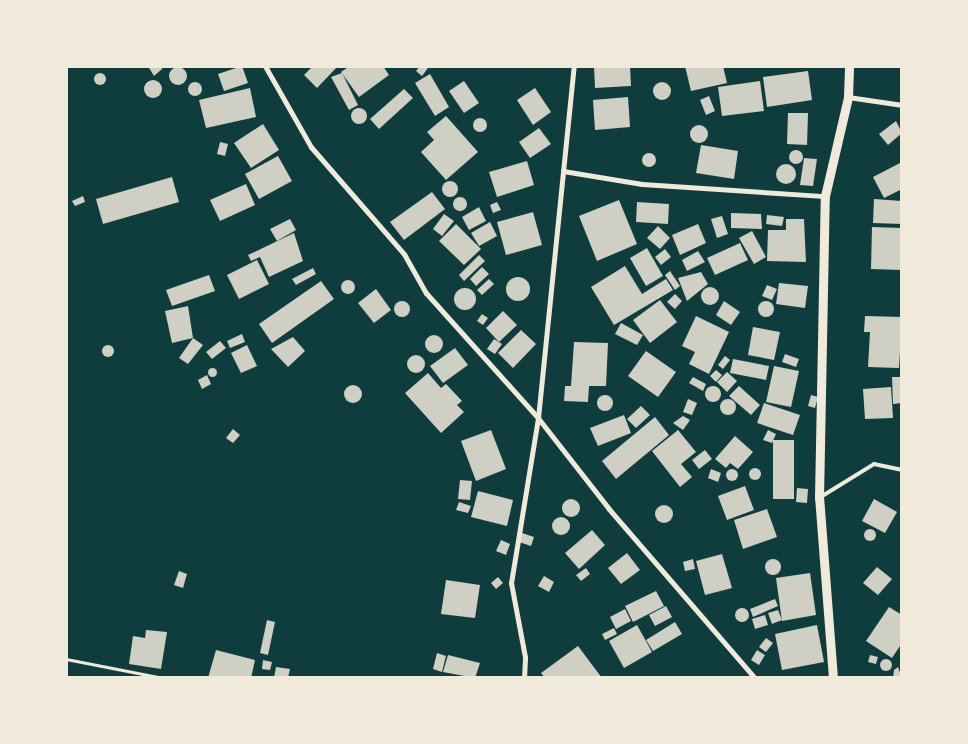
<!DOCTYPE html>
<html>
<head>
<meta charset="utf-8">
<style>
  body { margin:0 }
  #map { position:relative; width:968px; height:744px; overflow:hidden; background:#0f3d3e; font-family:"Sofia Sans Condensed",sans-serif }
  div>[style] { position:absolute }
  .building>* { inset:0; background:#cfcfc3 }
  .round { border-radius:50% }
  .path>* { height:3px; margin:-1.5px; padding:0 1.5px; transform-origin:1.5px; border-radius:1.5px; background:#f1e9da }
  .service>* { height:4px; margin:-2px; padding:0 2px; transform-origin:2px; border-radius:2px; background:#f1e9da }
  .minor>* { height:5px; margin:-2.5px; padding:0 2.5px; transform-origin:2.5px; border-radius:2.5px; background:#f1e9da }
  .tertiary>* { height:9px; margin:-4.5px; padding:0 4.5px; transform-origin:4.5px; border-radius:4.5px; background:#f1e9da }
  span { translate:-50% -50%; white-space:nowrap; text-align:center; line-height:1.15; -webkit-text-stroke:5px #f1e9da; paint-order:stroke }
  .frame { position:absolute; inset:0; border:68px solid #f1e9da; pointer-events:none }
</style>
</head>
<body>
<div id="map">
  <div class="building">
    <i style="clip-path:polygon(148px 66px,162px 66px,162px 69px,154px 76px)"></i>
    <i style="clip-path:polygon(242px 66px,248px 83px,224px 91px,218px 74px)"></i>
    <i style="clip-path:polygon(313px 66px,338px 66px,317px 88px,304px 75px)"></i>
    <i style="clip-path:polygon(350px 66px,383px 66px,389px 75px,359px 97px,341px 72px)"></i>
    <i style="clip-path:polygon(420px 66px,428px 68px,422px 76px,416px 71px)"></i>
    <i style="clip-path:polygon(594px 66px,630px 66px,631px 86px,595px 88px)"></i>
    <i style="clip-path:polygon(685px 66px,723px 66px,727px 83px,691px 91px)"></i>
    <i class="round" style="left:169px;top:67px;width:18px;height:18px"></i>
    <i style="clip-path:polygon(808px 71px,812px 100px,767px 107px,763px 77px)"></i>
    <i class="round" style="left:94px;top:73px;width:12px;height:12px"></i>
    <i style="clip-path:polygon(342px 73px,358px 105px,349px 110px,331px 77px)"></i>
    <i style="clip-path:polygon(430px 74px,449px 107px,435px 116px,415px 83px)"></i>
    <i class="round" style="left:144px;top:80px;width:18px;height:18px"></i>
    <i style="clip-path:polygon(464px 81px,479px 103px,464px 113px,449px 91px)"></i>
    <i style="clip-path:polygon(760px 81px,764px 111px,722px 116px,718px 87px)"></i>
    <i class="round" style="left:188px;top:82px;width:14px;height:14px"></i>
    <i class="round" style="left:653px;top:82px;width:18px;height:18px"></i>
    <i style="clip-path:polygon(250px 88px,256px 117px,206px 128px,199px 100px)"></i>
    <i style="clip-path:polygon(535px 88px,551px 112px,533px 125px,517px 100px)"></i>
    <i style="clip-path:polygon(404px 89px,413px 98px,379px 129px,370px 119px)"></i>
    <i style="clip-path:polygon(709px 96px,715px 111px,706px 115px,700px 100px)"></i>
    <i style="clip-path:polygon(628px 97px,630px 127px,595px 130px,593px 100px)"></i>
    <i class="round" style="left:351px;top:108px;width:16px;height:16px"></i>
    <i style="clip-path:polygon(788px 113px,808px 113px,807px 145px,787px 144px)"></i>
    <i style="clip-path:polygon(446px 116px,478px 152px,446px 180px,421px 152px,434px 140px,427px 132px)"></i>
    <i class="round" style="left:473px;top:118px;width:14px;height:14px"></i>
    <i style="clip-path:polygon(896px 121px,902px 133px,888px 145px,879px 134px)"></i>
    <i style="clip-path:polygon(263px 124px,279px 150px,251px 168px,234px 143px)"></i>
    <i class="round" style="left:690px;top:125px;width:18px;height:18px"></i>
    <i style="clip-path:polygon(539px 128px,551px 144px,530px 158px,519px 142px)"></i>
    <i style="clip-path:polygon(220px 142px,228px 144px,225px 156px,217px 154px)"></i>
    <i style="clip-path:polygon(701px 145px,738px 151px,734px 179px,696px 173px)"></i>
    <i class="round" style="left:789px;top:150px;width:14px;height:14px"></i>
    <i class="round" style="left:642px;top:153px;width:14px;height:14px"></i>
    <i style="clip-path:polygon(278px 156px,292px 181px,259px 199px,245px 174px)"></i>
    <i style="clip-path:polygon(804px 158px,817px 159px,813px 186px,800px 185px)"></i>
    <i style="clip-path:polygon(527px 161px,534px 185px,497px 197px,489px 172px)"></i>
    <i style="clip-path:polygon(902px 162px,902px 189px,884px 198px,873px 177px)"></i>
    <i class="round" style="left:776px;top:164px;width:20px;height:20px"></i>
    <i style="clip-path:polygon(172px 177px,179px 202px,103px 224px,96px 199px)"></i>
    <i class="round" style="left:442px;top:181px;width:16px;height:16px"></i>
    <i style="clip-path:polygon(246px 184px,255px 205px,220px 221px,210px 200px)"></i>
    <i style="clip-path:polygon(432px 192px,445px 209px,404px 240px,390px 222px)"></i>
    <i style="clip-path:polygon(83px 196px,85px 202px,75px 206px,72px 201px)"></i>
    <i class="round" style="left:453px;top:197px;width:14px;height:14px"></i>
    <i style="clip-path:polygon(874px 199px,902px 201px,902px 224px,873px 223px)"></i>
    <i style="clip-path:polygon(619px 200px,637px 244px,597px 261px,579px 216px)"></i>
    <i style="clip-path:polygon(497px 202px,501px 210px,493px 213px,490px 205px)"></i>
    <i style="clip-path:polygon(637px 202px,669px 204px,668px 224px,636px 222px)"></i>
    <i style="clip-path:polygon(479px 207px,486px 221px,469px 230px,462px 217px)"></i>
    <i style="clip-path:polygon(533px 212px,542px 245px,506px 255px,497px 222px)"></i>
    <i style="clip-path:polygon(731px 213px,761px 214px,762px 229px,731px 228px)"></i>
    <i style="clip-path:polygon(444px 214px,454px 221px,442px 236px,433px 229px)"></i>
    <i style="clip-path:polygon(767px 215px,784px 217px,782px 226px,766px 224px)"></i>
    <i style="clip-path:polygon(722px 216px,728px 234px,717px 238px,711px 219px)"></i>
    <i style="clip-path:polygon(290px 219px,296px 230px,277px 241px,270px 229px)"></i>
    <i style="clip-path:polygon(786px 219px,804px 219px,806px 262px,767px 261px,768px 230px,786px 230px)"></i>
    <i style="clip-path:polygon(490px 222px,497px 236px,479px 246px,471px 233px)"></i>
    <i style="clip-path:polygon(456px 224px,481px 249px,464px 265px,439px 241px)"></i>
    <i style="clip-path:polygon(698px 224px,706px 243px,680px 255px,672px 235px)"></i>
    <i style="clip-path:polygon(658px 226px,670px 238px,660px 249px,647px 238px)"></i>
    <i style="clip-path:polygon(872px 227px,902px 228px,902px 270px,871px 269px)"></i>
    <i style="clip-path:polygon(752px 231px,766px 257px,754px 264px,739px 238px)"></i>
    <i style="clip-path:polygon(294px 233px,303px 261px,269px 277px,260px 257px,251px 261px,248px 255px)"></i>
    <i style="clip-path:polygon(740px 243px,748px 260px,715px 275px,707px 258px)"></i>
    <i style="clip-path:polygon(647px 248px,663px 276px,646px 286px,630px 258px)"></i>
    <i style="clip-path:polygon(665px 249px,671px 257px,661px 265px,655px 257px)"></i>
    <i style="clip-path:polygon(698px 251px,705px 262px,687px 271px,682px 260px)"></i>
    <i style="clip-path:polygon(479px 255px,485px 261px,464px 281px,459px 275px)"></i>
    <i style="clip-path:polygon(257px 260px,269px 284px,239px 299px,227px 275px)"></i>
    <i style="clip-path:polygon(625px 266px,642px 294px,666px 279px,673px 290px,614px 325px,591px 287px)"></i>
    <i style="clip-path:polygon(482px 267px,489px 274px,476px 286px,470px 279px)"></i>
    <i style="clip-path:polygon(313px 268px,316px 274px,296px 285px,292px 279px)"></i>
    <i style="clip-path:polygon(670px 271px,680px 286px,675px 290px,665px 275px)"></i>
    <i style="clip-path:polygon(701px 272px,708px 284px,687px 301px,678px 278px)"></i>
    <i style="clip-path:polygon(209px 275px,215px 291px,172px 306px,166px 290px)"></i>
    <i class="round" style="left:506px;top:277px;width:24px;height:24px"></i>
    <i style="clip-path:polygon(489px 279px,494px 284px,482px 295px,477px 290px)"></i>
    <i class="round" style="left:341px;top:280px;width:14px;height:14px"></i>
    <i style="clip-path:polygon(321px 281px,334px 299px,272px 343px,259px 324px)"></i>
    <i style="clip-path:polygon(779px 283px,808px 286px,805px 308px,776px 304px)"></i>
    <i style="clip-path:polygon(767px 285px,777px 289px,772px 300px,762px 296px)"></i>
    <i class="round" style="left:701px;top:287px;width:18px;height:18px"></i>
    <i class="round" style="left:454px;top:288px;width:22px;height:22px"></i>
    <i style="clip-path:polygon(376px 289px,391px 310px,374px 323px,358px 303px)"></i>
    <i style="clip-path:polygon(675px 294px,682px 301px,675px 309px,667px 302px)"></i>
    <i style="clip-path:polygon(660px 300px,677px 322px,650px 343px,633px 320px)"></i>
    <i class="round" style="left:394px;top:301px;width:16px;height:16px"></i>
    <i style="clip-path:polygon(724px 301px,740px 312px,731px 325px,716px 315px)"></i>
    <i class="round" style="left:758px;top:301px;width:16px;height:16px"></i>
    <i style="clip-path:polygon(188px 306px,193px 338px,203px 345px,188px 364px,179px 358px,193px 338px,172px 343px,165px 311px)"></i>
    <i style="clip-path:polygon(503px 311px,517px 325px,499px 342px,486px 328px)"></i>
    <i style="clip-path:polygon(482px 314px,488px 318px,483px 325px,477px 321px)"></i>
    <i style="clip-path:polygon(696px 316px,729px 332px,709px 374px,689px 364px,695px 352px,682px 346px)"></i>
    <i style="clip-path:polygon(865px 316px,902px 317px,899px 368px,868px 367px,870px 332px,864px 332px)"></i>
    <i style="clip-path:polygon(621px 323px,643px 335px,637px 345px,615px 334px)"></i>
    <i style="clip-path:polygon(753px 327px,780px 332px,774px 360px,748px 355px)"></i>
    <i style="clip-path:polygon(521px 330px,536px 344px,513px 368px,498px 353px)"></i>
    <i style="clip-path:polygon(242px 334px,245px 342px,230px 348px,227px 341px)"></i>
    <i class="round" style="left:425px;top:335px;width:18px;height:18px"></i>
    <i style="clip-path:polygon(293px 337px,305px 351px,288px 367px,271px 349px)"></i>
    <i style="clip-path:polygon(494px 339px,502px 344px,495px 354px,487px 349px)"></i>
    <i style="clip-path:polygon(220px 341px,226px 348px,212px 359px,206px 352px)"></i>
    <i style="clip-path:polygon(574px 342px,608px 343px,606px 386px,589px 386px,588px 402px,564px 401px,565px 386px,571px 386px)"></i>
    <i style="clip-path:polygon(247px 345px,257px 366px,241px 373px,231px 353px)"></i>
    <i class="round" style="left:102px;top:345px;width:12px;height:12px"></i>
    <i style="clip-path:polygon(455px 348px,468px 365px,443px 383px,430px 366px)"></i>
    <i style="clip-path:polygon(646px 351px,676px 372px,658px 397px,628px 376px)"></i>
    <i style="clip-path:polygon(785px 354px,799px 359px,796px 367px,782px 362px)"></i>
    <i class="round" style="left:407px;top:355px;width:18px;height:18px"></i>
    <i style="clip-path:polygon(725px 356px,730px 360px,723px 369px,718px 365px)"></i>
    <i style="clip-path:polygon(733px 359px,769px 366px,766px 380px,730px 373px)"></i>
    <i style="clip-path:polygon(774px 366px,799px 371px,791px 407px,766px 402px)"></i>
    <i class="round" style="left:207.5px;top:367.5px;width:9px;height:9px"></i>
    <i style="clip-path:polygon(716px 370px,722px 375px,716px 382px,710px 376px)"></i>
    <i style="clip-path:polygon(727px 372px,737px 381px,727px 392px,717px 382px)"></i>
    <i style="clip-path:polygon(428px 373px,441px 388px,446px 384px,462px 401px,457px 405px,464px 412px,441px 433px,405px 393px)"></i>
    <i style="clip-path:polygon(207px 375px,211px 384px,202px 389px,198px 380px)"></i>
    <i style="clip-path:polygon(693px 377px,706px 384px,703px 391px,689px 383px)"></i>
    <i style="clip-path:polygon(892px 377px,902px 377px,902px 403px,893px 404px)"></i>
    <i class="round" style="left:344px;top:385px;width:18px;height:18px"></i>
    <i class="round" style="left:705px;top:386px;width:16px;height:16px"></i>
    <i style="clip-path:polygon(739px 386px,760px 405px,751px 415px,729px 396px)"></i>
    <i style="clip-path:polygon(891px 387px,893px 418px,865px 419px,863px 389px)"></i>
    <i style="clip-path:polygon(811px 395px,818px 397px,815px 408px,808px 406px)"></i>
    <i class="round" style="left:597px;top:395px;width:16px;height:16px"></i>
    <i style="clip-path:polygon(688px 399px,697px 403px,692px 415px,683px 412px)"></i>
    <i class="round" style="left:720px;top:399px;width:16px;height:16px"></i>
    <i style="clip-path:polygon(764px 403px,800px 415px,793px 435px,757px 423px)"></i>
    <i style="clip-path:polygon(641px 406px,650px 415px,636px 428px,627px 419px)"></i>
    <i style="clip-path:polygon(624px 415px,631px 433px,598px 446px,590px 428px)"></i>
    <i style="clip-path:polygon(683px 416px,690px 420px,683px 430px,673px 423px)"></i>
    <i style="clip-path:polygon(655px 417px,669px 435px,616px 479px,602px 461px)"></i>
    <i style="clip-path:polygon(233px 429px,240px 435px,233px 443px,226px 438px)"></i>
    <i style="clip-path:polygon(491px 430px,506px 469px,476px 481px,461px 441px)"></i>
    <i style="clip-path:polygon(678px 430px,696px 452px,681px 464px,692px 477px,680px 487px,652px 451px)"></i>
    <i style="clip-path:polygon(768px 430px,776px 434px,772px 443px,763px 440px)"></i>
    <i style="clip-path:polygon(735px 436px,753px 452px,738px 469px,730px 463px,726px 468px,715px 459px)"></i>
    <i style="clip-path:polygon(773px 440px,794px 440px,794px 499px,773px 499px)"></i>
    <i style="clip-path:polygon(705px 450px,712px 459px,699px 469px,692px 460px)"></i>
    <i class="round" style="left:749px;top:468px;width:12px;height:12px"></i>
    <i class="round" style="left:726px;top:469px;width:12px;height:12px"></i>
    <i style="clip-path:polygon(711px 469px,721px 473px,718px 482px,708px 478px)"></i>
    <i style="clip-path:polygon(460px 480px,472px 481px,470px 500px,458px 499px)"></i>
    <i style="clip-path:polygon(745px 486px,754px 510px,727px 520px,718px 496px)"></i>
    <i style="clip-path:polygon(797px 488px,808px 489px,807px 503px,796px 502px)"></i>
    <i style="clip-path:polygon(478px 491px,513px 500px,507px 526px,471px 517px)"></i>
    <i style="clip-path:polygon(874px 499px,897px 512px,885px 533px,862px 521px)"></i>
    <i class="round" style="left:562px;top:499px;width:18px;height:18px"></i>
    <i style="clip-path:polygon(459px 502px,471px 506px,468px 513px,456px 510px)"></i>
    <i class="round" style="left:655px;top:505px;width:18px;height:18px"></i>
    <i style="clip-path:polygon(767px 509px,777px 537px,743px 549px,734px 520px)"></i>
    <i class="round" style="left:552px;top:517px;width:18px;height:18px"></i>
    <i class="round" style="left:864px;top:529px;width:12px;height:12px"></i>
    <i style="clip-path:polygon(592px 530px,605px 545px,579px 569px,565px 553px)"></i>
    <i style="clip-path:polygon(522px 533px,534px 537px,531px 546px,519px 542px)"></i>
    <i style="clip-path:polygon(501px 540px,510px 544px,506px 555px,496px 551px)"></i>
    <i style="clip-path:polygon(627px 553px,640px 570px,621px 584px,608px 568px)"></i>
    <i style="clip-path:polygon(722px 554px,732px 588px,705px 595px,696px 561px)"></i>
    <i class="round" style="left:765px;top:559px;width:16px;height:16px"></i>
    <i style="clip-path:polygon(693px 559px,695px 569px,685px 571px,683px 562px)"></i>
    <i style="clip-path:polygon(877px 567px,892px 579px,878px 595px,863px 583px)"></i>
    <i style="clip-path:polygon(586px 568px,590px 574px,581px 581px,576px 575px)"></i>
    <i style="clip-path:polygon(179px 571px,187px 574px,183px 588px,174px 585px)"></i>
    <i style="clip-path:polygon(810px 573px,816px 615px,782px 621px,776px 578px)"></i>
    <i style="clip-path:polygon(544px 576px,554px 582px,549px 592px,538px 586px)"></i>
    <i style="clip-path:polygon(498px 577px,503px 583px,496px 589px,491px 583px)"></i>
    <i style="clip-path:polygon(446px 580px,480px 585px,475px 618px,441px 614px)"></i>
    <i style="clip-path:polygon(656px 591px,664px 606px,633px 622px,625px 606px)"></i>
    <i style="clip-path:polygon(775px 599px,778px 606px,753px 617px,750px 609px)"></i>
    <i style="clip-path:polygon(666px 606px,672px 617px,655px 626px,649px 615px)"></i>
    <i style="clip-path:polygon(889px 607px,902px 615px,902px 643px,892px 658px,866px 641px)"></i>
    <i class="round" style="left:735px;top:608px;width:14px;height:14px"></i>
    <i style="clip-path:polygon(625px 609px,631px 621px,616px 629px,610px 617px)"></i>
    <i style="clip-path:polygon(778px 610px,782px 620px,772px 624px,768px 613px)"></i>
    <i style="clip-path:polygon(765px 615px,768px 625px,755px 629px,752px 619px)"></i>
    <i style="clip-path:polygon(267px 620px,275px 622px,268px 655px,260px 653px)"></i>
    <i style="clip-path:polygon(675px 622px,682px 634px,653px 651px,646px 640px)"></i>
    <i style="clip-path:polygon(637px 625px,652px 652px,624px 668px,609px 641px)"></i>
    <i style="clip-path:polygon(817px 625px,824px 662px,782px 670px,775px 634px)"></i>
    <i style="clip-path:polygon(614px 628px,617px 634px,605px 640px,602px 634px)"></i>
    <i style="clip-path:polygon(146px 630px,167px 632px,161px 669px,129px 664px,133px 636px,145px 638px)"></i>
    <i style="clip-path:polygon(766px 638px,773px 643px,766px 652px,759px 647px)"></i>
    <i style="clip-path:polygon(578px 646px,602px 678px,545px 678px,541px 673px)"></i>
    <i style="clip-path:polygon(216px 650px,255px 660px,251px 678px,208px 678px)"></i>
    <i style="clip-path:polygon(757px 650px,765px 655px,759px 665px,751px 660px)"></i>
    <i style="clip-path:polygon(437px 653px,446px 656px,442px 672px,433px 669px)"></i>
    <i style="clip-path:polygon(448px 655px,480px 663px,475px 678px,443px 672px)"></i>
    <i style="clip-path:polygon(870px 655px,878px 657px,876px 664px,868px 662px)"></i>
    <i class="round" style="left:880px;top:659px;width:12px;height:12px"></i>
    <i style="clip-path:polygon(263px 660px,272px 662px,270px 670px,262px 669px)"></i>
    <i style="clip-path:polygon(276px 667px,290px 669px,288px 678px,274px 678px)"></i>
    <i style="clip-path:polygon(898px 667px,902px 678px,893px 678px,894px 670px)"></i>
  </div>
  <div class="path">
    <i style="left:66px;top:659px;width:99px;rotate:11.1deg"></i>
  </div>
  <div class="service">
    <i style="left:819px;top:498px;width:65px;rotate:-31.7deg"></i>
    <i style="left:874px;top:464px;width:29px;rotate:12deg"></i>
  </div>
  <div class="minor">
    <i style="left:265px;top:66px;width:93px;rotate:60.4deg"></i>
    <i style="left:311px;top:147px;width:142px;rotate:49deg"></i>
    <i style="left:404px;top:254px;width:45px;rotate:60.6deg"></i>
    <i style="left:426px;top:293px;width:168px;rotate:48.1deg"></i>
    <i style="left:538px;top:418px;width:115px;rotate:52deg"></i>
    <i style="left:609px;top:509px;width:223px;rotate:49.2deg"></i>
    <i style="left:848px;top:97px;width:55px;rotate:8.4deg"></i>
    <i style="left:563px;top:171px;width:80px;rotate:9.3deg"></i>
    <i style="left:642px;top:184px;width:183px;rotate:3.8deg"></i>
    <i style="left:524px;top:678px;width:21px;rotate:-87deg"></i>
    <i style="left:525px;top:657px;width:75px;rotate:-100.7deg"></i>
    <i style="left:511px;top:583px;width:167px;rotate:-80.7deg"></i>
    <i style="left:538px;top:418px;width:354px;rotate:-84.2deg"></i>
  </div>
  <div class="tertiary">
    <i style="left:833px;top:678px;width:181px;rotate:-94.4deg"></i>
    <i style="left:819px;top:498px;width:302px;rotate:-88.9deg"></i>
    <i style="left:825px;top:196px;width:102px;rotate:-76.9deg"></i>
    <i style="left:848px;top:97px;width:31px;rotate:-88deg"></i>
  </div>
  <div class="frame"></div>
</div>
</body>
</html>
